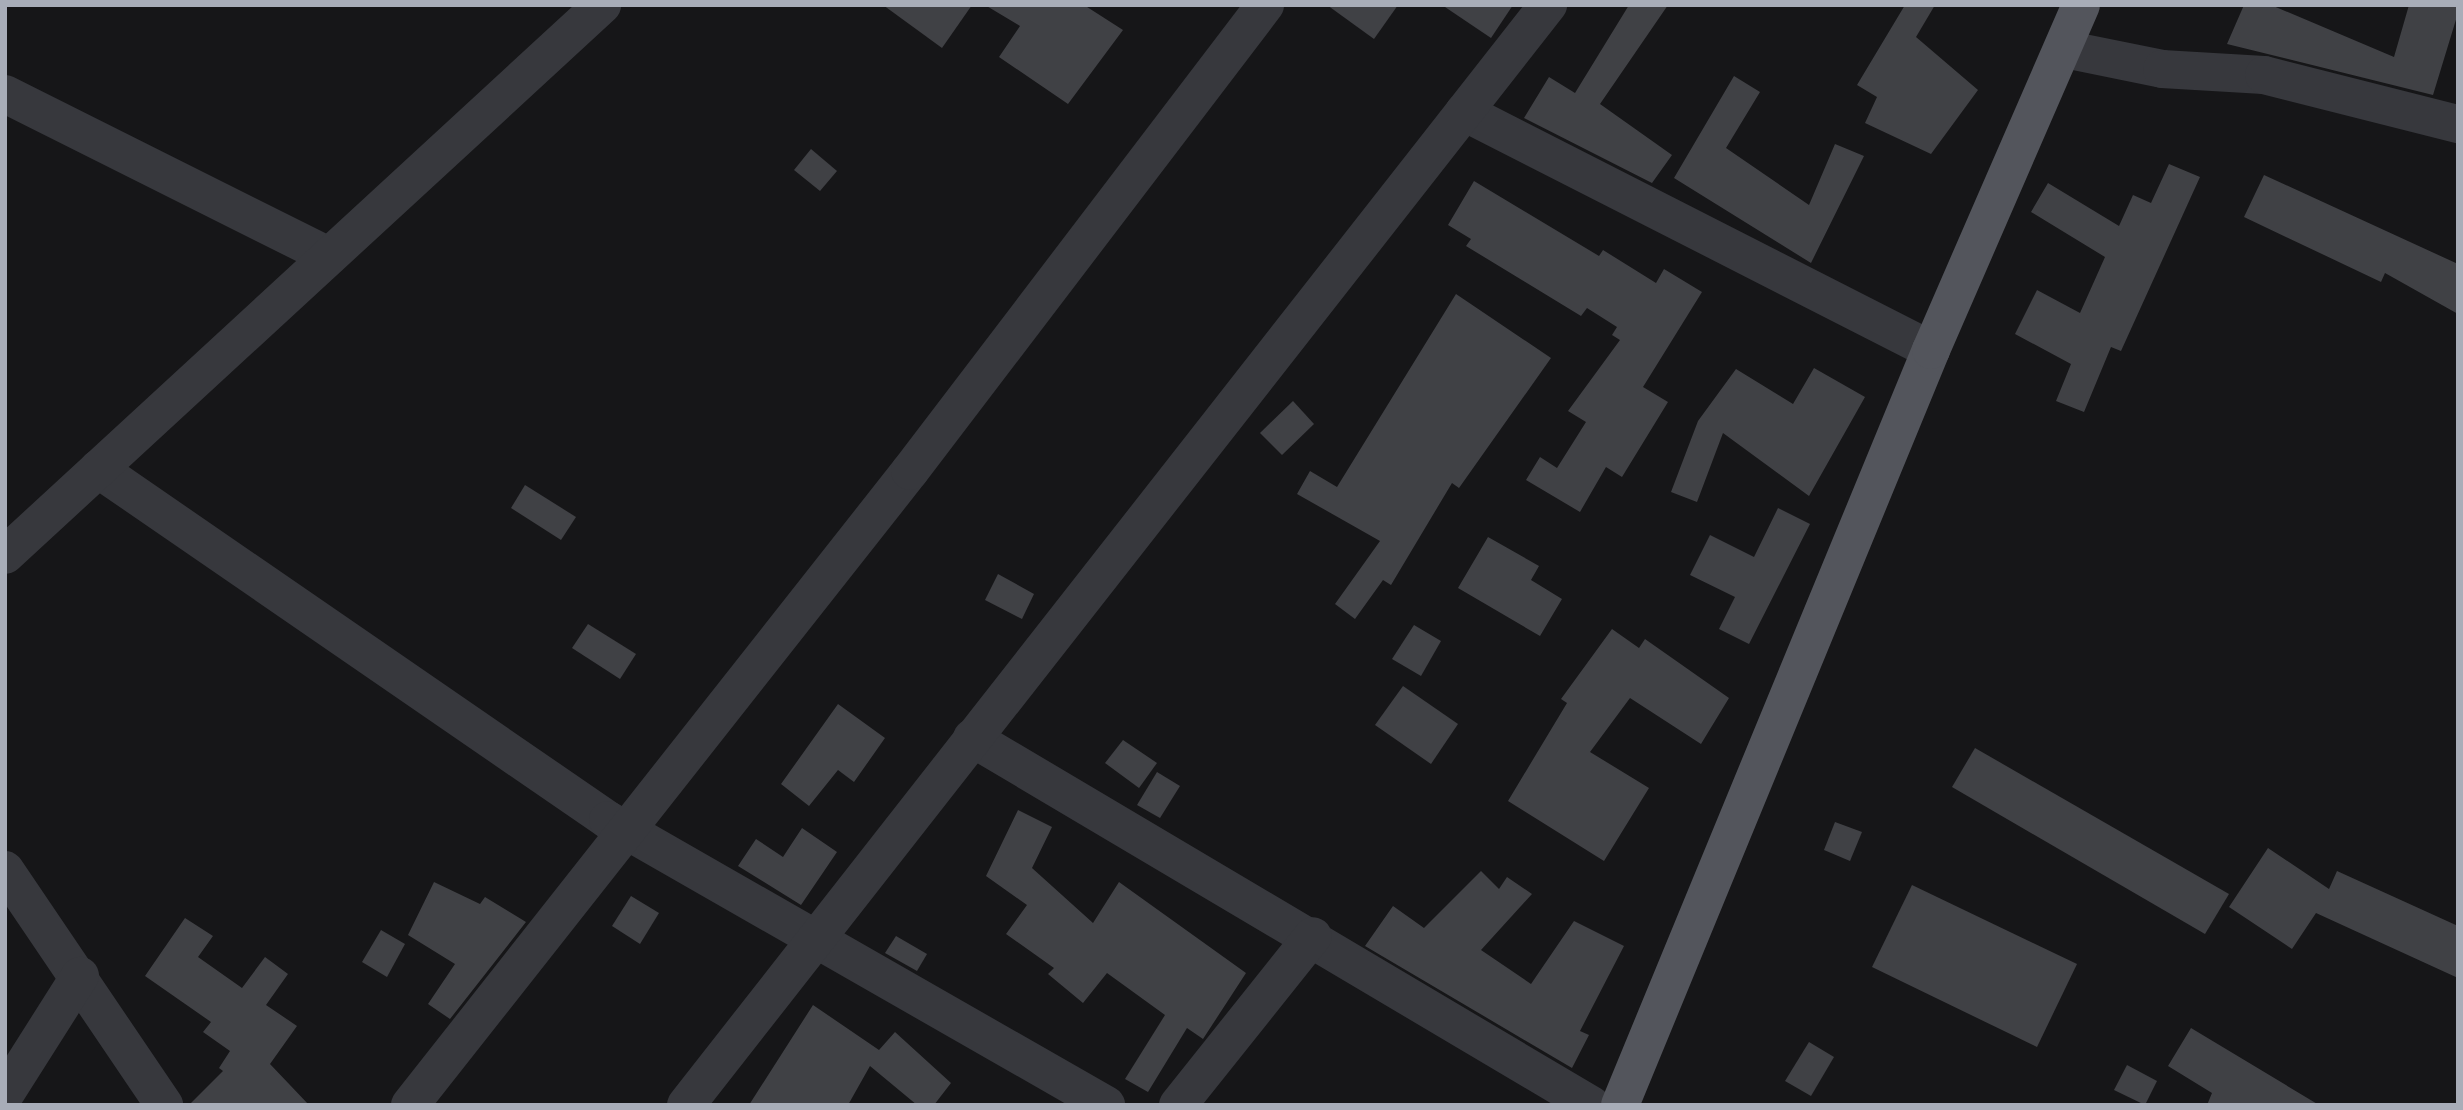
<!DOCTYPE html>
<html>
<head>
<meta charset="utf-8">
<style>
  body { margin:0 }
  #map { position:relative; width:2463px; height:1110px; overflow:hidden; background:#161618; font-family:"Source Sans 3",sans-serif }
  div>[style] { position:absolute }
  .building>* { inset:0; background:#404145 }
  .minor>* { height:38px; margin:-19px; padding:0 19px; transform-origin:19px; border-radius:19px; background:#37383d }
  .major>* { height:38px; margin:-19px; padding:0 19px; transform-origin:19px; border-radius:19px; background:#53555c }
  span { translate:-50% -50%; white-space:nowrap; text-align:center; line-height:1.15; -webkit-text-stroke:5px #111113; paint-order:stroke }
  .frame { position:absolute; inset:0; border:7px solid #a8adb8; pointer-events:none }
</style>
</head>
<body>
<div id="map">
  <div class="building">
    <i style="clip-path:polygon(883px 5px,972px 5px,942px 48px)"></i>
    <i style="clip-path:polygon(985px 5px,1084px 5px,1123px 30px,1068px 104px,999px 57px,1020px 26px)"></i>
    <i style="clip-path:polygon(1327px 5px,1398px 5px,1374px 39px)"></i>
    <i style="clip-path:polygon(1442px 5px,1513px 5px,1491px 38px)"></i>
    <i style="clip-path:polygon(1629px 5px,1668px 5px,1600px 104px,1672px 155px,1652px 183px,1524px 118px,1549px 77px,1575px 93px)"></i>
    <i style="clip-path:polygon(1905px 5px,1935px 5px,1916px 37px,1978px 90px,1931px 154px,1865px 123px,1877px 97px,1857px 85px)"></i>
    <i style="clip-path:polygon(2244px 5px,2271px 5px,2394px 57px,2409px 5px,2458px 5px,2458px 13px,2433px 95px,2227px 44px)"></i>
    <i style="clip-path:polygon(1734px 76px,1760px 92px,1726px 148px,1809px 205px,1835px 144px,1864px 156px,1811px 263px,1674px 178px)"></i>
    <i style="clip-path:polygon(811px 149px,837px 171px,820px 191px,794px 170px)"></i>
    <i style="clip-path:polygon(2169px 164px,2200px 177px,2121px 351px,2111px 347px,2084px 412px,2056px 401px,2071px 364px,2015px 334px,2037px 290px,2080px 313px,2105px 257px,2031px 212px,2048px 183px,2119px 226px,2133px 195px,2151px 203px)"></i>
    <i style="clip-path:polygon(2264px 175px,2458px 264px,2458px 314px,2385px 273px,2381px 282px,2244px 217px)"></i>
    <i style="clip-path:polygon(1474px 181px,1599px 256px,1603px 250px,1656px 283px,1664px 269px,1702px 292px,1643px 387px,1668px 402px,1622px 477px,1606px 467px,1580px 512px,1526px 480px,1540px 457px,1557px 468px,1586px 422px,1568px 411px,1620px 340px,1612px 335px,1617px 327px,1587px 308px,1581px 316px,1466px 246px,1471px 239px,1448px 225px)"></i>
    <i style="clip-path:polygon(1456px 294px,1551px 358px,1459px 488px,1452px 483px,1391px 585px,1383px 580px,1355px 619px,1335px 604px,1380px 541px,1297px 494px,1310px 471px,1337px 487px)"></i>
    <i style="clip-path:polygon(1814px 368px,1865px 397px,1809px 496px,1723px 433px,1697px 502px,1671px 492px,1698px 421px,1736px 369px,1793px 404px)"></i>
    <i style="clip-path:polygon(1293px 401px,1314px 424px,1282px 455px,1260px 433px)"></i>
    <i style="clip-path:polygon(525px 485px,576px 517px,561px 540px,511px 508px)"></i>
    <i style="clip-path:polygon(1778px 508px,1810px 524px,1749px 644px,1719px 629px,1735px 597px,1690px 575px,1710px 535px,1754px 557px)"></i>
    <i style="clip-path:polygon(1488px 537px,1539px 566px,1531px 580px,1562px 599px,1540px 636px,1458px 588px)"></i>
    <i style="clip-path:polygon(998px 574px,1034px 594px,1022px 619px,985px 600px)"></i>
    <i style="clip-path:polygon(588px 624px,636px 654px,620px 679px,572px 648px)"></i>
    <i style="clip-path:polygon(1414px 625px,1441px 641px,1421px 676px,1392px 659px)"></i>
    <i style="clip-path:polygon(1612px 629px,1639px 648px,1645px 639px,1729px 698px,1701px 744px,1630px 698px,1590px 752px,1649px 788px,1604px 861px,1508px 801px,1567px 703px,1561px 699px)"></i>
    <i style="clip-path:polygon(1403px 686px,1458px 724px,1431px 764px,1375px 725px)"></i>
    <i style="clip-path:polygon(838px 704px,885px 738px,854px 782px,838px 770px,809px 806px,781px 784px)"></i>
    <i style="clip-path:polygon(1123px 740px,1157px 763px,1139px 788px,1105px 763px)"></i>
    <i style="clip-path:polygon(1975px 748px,2229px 894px,2205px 934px,1952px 787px)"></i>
    <i style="clip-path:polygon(1157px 772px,1180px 786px,1160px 818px,1137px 805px)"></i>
    <i style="clip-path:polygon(1018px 810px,1052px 827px,1032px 868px,1093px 923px,1119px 882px,1246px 973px,1203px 1039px,1187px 1028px,1148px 1092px,1125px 1079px,1165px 1015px,1107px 973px,1083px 1003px,1048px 974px,1054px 968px,1006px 934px,1027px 905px,986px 876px)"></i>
    <i style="clip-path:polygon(1835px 822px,1862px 832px,1850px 861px,1824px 850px)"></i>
    <i style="clip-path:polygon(802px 828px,837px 852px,801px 905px,738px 866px,756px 839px,783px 857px)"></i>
    <i style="clip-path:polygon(2268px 848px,2329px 889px,2337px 871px,2458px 926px,2458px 978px,2316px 913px,2292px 949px,2229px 907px)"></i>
    <i style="clip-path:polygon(1481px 871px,1499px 889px,1507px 877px,1532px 894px,1481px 950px,1531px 984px,1574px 921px,1624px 946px,1580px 1031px,1589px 1035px,1572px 1068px,1365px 946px,1393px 906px,1424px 928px)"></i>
    <i style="clip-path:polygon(434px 882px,480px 904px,485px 897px,526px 922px,450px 1019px,428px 1004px,455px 964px,408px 935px)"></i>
    <i style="clip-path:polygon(1912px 885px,2077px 964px,2037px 1047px,1872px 967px)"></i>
    <i style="clip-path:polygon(631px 896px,659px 913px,640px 944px,612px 926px)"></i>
    <i style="clip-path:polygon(185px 918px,213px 936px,198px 957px,242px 988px,265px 957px,288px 974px,266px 1005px,297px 1026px,270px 1064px,309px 1105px,189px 1105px,223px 1071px,219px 1068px,230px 1051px,203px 1032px,211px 1022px,145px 976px)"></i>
    <i style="clip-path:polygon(381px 930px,405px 944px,387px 977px,362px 962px)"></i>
    <i style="clip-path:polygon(896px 936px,927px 954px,917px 971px,885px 953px)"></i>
    <i style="clip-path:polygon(813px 1005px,879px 1050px,895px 1032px,951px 1083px,934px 1105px,917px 1105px,870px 1066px,848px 1105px,749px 1105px)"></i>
    <i style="clip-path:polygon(2191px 1028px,2319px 1105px,2207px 1105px,2212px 1093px,2168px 1066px)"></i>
    <i style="clip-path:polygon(1809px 1042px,1834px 1057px,1811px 1096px,1785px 1081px)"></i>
    <i style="clip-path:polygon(2127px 1065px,2157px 1081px,2145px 1105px,2114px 1090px)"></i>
  </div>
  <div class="minor">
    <i style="left:2064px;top:49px;width:100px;rotate:11.5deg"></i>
    <i style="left:2162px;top:69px;width:102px;rotate:3.4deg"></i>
    <i style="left:2264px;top:75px;width:200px;rotate:14.2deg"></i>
    <i style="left:5px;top:94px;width:362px;rotate:26.6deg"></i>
    <i style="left:1464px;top:112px;width:524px;rotate:27.01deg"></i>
    <i style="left:98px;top:469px;width:619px;rotate:34.54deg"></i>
    <i style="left:608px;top:820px;width:574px;rotate:29.78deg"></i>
    <i style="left:5px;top:555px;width:812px;rotate:-42.65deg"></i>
    <i style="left:972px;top:738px;width:720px;rotate:30.66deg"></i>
    <i style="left:5px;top:870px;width:284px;rotate:55.9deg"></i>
    <i style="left:5px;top:1094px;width:140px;rotate:-57.6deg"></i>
    <i style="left:410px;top:1105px;width:807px;rotate:-51.74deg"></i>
    <i style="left:910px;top:471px;width:586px;rotate:-52.7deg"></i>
    <i style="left:686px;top:1105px;width:1398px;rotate:-51.92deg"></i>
    <i style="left:1178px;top:1105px;width:216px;rotate:-51.4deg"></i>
  </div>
  <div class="major">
    <i style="left:1620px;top:1105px;width:817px;rotate:-67.61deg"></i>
    <i style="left:1931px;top:350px;width:376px;rotate:-66.5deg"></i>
  </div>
  <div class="frame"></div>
</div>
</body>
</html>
